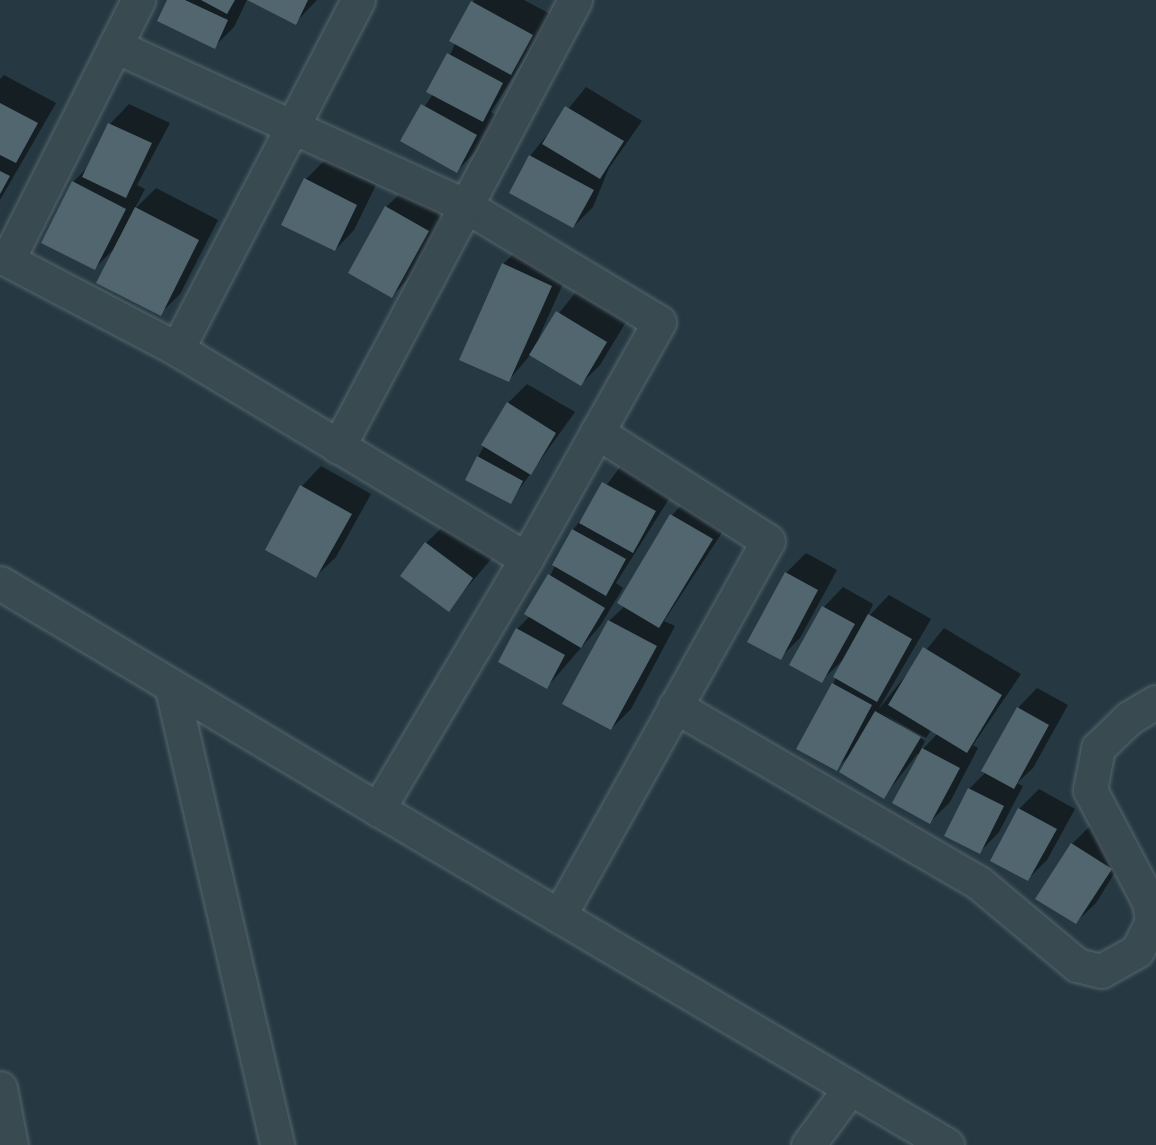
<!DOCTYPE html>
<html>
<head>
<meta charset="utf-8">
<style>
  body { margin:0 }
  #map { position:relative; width:1156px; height:1145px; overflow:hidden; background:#263942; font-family:Montserrat,sans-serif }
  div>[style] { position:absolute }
  .shadow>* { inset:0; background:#0007 }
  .building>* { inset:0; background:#51666f }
  .roads { filter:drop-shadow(0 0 2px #58676f) drop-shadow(0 0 2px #58676f) }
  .minor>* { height:33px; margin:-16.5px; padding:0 16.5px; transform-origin:16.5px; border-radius:16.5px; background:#3a4a51 }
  span { translate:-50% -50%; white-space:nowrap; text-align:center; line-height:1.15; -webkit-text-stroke:4.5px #1f2f37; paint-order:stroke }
</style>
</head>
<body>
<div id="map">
  <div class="shadow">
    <i style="clip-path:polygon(169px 0,247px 0,234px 27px,214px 47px)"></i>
    <i style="clip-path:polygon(250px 0,317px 0,295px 23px)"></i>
    <i style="clip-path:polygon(474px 0,524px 0,552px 15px,491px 112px,496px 115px,476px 151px,457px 171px,402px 141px,433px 94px)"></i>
    <i style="clip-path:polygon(4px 75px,56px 103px,0 200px,0 79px)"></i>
    <i style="clip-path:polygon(586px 87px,642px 121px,609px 168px,593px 207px,573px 227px,530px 156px)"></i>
    <i style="clip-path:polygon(129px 104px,170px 123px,137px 185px,145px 189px,134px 210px,156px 188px,218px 220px,180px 294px,160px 314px,115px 248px,95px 268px,73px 182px,90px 165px,110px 124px)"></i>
    <i style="clip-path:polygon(325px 160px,376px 185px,354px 230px,335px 250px,306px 179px)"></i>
    <i style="clip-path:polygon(406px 188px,448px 211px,411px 276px,392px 296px,386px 207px)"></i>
    <i style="clip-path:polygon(523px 245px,571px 266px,538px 339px,576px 292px,626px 322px,600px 365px,581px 384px,531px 354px,509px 380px,503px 264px)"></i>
    <i style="clip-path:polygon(527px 384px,575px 412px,510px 502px,478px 457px,508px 403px)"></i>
    <i style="clip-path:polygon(623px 463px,674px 491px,616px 583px,623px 588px,600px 626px,547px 687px,517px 629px,530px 616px,573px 530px)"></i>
    <i style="clip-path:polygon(321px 466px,371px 494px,336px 557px,316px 576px,302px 486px)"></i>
    <i style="clip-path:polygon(691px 495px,731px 519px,664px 621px,675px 626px,631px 709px,611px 729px,609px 621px,625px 606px,619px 602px,672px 515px)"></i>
    <i style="clip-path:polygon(446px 524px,492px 558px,448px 610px,426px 543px)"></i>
    <i style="clip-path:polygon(806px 553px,837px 570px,800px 638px,780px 658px,786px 573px)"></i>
    <i style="clip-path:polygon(evenodd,843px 587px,873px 604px,867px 618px,889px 595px,931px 619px,878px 710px,944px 628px,1021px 674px,973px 745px,978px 748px,950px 802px,930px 822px,918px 753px,884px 797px,848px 757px,836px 769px,833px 684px,844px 659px,821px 681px,824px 607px,843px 587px,880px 712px,926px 738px,932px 729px,938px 733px,919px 753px,925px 741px,880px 712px)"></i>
    <i style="clip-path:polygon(1037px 688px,1068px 705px,1033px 768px,1017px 783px,1023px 786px,999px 832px,980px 852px,969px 789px,986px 772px,1018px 708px)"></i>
    <i style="clip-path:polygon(1039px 789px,1075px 809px,1047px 860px,1027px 880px,1019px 809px)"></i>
    <i style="clip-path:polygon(1092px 824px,1130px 848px,1096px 903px,1076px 922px,1072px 844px)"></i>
  </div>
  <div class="building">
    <i style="clip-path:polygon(167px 0,185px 0,228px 20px,215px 49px,157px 21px)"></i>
    <i style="clip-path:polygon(201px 0,235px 0,227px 14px)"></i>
    <i style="clip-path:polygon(247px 0,308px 0,296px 25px)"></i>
    <i style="clip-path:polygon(471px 1px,533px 35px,511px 75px,449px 41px)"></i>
    <i style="clip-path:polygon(447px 53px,503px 83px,483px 122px,426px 92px)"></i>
    <i style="clip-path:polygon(0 103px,38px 123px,16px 163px,0 155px)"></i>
    <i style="clip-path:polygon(421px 104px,477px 135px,457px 173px,400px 141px)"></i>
    <i style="clip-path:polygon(565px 106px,624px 141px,600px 179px,542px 144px)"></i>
    <i style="clip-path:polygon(108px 123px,152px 143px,126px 198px,82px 177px)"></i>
    <i style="clip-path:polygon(529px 155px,594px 190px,573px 228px,509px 193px)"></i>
    <i style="clip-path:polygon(0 171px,10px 176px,0 194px)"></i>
    <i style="clip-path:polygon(304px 178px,357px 205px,335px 251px,281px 225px)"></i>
    <i style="clip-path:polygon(72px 181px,126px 209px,95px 270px,41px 243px)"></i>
    <i style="clip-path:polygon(385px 206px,429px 231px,392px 298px,348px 273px)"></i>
    <i style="clip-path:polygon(135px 207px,199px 240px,161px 316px,96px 283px)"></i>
    <i style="clip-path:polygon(502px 263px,552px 286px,509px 382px,459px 360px)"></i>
    <i style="clip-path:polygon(556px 311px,607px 342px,581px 386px,529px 355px)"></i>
    <i style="clip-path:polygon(507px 402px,556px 433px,531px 475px,481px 445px)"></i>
    <i style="clip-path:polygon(477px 456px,523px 481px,511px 504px,465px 480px)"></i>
    <i style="clip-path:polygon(602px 482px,656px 511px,633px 553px,579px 523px)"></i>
    <i style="clip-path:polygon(300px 485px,352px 514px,316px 578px,265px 550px)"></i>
    <i style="clip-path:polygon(670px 514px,713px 539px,659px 628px,617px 603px)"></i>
    <i style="clip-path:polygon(572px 529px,626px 559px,606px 596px,552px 565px)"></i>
    <i style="clip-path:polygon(425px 542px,473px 578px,449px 612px,400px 576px)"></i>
    <i style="clip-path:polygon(785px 572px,818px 590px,781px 660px,747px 642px)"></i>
    <i style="clip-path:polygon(548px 574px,605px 608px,581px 648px,524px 614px)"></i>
    <i style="clip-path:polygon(822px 606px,855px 624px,822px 683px,789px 665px)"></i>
    <i style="clip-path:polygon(868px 614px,912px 639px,877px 702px,833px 677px)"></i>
    <i style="clip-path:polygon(608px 620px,657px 646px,611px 730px,562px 704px)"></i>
    <i style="clip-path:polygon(516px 628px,565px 655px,547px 689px,498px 662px)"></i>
    <i style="clip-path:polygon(923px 647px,1002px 695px,967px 753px,888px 705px)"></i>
    <i style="clip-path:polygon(832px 683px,872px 705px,837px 771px,796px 749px)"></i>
    <i style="clip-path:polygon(1017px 707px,1049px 725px,1014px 789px,981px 771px)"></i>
    <i style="clip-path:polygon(875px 711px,921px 737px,884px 799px,839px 772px)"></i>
    <i style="clip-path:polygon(922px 748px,960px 768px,930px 824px,892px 803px)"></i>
    <i style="clip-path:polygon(968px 788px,1004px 806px,980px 854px,944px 836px)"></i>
    <i style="clip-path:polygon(1018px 808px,1057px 829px,1028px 881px,990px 861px)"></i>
    <i style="clip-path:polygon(1071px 843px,1112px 869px,1076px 924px,1035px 899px)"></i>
  </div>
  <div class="roads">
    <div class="minor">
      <i style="left:358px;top:0;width:393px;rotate:117.4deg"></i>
      <i style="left:177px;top:349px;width:407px;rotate:31deg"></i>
      <i style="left:526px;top:559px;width:291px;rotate:120.6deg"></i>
      <i style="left:378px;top:809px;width:661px;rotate:30.56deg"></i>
      <i style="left:115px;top:46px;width:386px;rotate:24.5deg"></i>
      <i style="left:466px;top:206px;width:225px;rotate:31deg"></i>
      <i style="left:659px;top:322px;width:272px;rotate:119.3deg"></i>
      <i style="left:0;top:256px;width:200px;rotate:27.7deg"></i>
      <i style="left:8px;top:259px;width:290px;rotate:-63.3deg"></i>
      <i style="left:338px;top:447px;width:506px;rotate:-62.07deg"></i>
      <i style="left:0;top:583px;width:440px;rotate:30.9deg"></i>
      <i style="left:172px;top:689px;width:468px;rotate:77deg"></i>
      <i style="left:675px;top:706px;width:352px;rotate:30.2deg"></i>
      <i style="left:979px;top:883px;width:128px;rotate:39.9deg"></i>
      <i style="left:1077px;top:965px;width:25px;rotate:14deg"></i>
      <i style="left:1101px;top:971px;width:41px;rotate:-29.1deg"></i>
      <i style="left:1137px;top:951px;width:34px;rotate:-63deg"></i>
      <i style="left:1152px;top:921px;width:19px;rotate:-99deg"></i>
      <i style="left:1149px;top:902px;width:127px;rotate:-117.8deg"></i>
      <i style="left:1090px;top:790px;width:43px;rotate:-79.2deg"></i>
      <i style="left:1098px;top:748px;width:43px;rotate:-44.1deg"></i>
      <i style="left:1129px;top:718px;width:31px;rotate:-31deg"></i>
      <i style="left:559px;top:916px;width:429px;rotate:-60.9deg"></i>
      <i style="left:768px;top:541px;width:203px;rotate:-147.5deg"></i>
      <i style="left:0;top:1088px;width:58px;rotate:79.1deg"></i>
      <i style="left:808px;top:1145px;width:71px;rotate:-53.6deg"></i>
    </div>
  </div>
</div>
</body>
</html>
